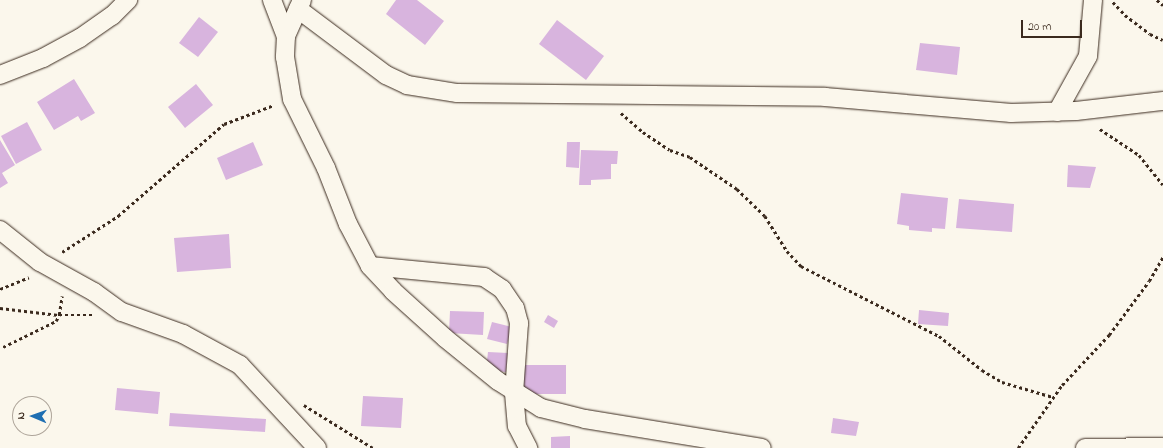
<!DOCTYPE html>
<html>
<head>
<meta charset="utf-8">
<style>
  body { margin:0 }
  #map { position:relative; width:1163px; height:448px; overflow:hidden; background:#fbf7ec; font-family:"Indie Flower",sans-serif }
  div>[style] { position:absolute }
  .building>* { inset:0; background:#d8b4de }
  .path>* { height:2.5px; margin-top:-1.25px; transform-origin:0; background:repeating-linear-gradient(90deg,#3b2a1e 0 3px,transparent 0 6px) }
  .roads { filter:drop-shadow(0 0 1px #3b2a1e) drop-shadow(0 0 1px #3b2a1e) }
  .minor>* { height:18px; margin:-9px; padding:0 9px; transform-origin:9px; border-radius:9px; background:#fbf7ec }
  span { translate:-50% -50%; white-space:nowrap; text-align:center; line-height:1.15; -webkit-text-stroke:3px #fbf7ec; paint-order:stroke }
  .north { position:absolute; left:12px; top:396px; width:40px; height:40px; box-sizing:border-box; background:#fbf7ec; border:1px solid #aea59a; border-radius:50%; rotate:272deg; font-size:11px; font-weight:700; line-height:16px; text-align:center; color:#3b2a1e }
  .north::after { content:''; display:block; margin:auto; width:14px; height:18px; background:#1f6fb2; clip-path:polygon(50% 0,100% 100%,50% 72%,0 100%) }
  .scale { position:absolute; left:1021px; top:20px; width:61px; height:18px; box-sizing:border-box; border:2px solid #3b2a1e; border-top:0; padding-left:5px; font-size:12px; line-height:14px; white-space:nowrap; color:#3b2a1e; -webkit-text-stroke:3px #fbf7ec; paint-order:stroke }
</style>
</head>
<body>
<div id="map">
  <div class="building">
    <i style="clip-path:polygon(396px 0,417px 0,444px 21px,425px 45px,386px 14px)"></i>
    <i style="clip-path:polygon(199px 17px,218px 32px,198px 57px,179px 43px)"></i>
    <i style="clip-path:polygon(557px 20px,604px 56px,586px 80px,539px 44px)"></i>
    <i style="clip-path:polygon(920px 43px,960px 47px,957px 75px,916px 70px)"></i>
    <i style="clip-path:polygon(74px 79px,95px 113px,81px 121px,78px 116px,54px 130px,37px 102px)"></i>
    <i style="clip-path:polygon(196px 84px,213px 105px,185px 128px,168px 107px)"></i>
    <i style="clip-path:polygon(27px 122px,42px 150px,16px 164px,1px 136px)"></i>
    <i style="clip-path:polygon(0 140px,15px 165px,2px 173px,8px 183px,0 188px)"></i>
    <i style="clip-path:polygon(253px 142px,263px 165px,226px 180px,217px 158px)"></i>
    <i style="clip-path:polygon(567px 142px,580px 142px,579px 168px,566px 167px)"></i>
    <i style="clip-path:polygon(581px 150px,618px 151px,617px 164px,611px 164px,611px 179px,591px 180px,591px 185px,579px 185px)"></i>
    <i style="clip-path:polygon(1068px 165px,1096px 167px,1090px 188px,1067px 187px)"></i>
    <i style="clip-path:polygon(901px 193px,948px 198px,945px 229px,932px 228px,932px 232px,909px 230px,909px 226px,897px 224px)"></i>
    <i style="clip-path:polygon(959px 199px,1014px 204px,1012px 232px,956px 228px)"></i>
    <i style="clip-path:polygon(229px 234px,231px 268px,177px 272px,174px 238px)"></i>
    <i style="clip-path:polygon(919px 310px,949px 313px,948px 326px,918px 324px)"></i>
    <i style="clip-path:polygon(450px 311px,484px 312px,483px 335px,449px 333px)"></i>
    <i style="clip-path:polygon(548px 315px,558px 321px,554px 328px,544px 322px)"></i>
    <i style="clip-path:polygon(492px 322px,512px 327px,507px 344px,487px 339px)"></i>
    <i style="clip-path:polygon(488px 352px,508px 353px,506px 372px,486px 370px)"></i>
    <i style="clip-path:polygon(524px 365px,566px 365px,566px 394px,524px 394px)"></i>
    <i style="clip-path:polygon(117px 388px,160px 392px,158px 414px,115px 410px)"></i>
    <i style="clip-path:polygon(363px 396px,403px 398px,401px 428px,361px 426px)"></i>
    <i style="clip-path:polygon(170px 413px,266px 419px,265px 432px,169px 426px)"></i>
    <i style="clip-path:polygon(833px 418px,859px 422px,856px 436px,831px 433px)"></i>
    <i style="clip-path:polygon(570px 436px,570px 448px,551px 448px,551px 437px)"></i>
  </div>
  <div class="path">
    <i style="left:1157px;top:0;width:8px;rotate:40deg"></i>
    <i style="left:1113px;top:2px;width:18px;rotate:47deg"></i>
    <i style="left:1125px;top:15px;width:31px;rotate:37deg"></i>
    <i style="left:1150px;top:34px;width:14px;rotate:25deg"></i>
    <i style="left:621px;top:113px;width:29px;rotate:41deg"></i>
    <i style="left:643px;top:132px;width:32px;rotate:34deg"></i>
    <i style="left:670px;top:150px;width:21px;rotate:19deg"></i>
    <i style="left:690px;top:157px;width:57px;rotate:34.2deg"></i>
    <i style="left:737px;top:189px;width:39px;rotate:44deg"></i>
    <i style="left:765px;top:216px;width:41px;rotate:57.8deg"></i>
    <i style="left:787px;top:251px;width:21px;rotate:47deg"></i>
    <i style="left:801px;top:266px;width:155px;rotate:26.9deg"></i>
    <i style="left:939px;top:336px;width:55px;rotate:38.3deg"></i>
    <i style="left:982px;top:370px;width:23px;rotate:31deg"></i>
    <i style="left:1002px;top:382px;width:53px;rotate:16.4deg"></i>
    <i style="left:1100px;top:129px;width:47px;rotate:33.7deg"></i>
    <i style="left:1139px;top:155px;width:38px;rotate:51deg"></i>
    <i style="left:62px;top:252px;width:67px;rotate:-32.7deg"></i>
    <i style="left:118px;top:216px;width:140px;rotate:-41deg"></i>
    <i style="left:224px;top:124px;width:53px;rotate:-20.8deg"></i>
    <i style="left:0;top:289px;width:31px;rotate:-22deg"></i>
    <i style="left:0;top:308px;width:59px;rotate:6.8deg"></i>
    <i style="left:59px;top:315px;width:34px"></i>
    <i style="left:3px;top:347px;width:59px;rotate:-26.1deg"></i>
    <i style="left:56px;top:321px;width:7px;rotate:-63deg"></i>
    <i style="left:59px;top:315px;width:19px;rotate:-81deg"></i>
    <i style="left:304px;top:405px;width:81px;rotate:31.9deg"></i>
    <i style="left:1018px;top:448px;width:77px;rotate:-55.1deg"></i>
    <i style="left:1062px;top:385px;width:69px;rotate:-46.8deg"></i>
    <i style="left:1109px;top:335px;width:67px;rotate:-53.5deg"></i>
    <i style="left:1149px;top:281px;width:28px;rotate:-60deg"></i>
  </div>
  <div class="roads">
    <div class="minor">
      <i style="left:272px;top:0;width:39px;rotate:69deg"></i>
      <i style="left:302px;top:0;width:39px;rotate:114deg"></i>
      <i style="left:286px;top:36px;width:21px;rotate:93deg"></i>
      <i style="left:285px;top:57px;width:43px;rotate:80.5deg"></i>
      <i style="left:292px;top:99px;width:77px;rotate:63.8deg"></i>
      <i style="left:326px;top:168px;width:60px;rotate:68.6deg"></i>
      <i style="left:348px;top:224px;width:47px;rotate:62.4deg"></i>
      <i style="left:370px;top:266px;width:34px;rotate:47deg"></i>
      <i style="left:393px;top:291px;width:70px;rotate:42.1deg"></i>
      <i style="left:445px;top:338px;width:68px;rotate:39.1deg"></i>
      <i style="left:498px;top:381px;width:51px;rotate:32.1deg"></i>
      <i style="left:541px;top:408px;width:45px;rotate:14deg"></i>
      <i style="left:585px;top:419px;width:179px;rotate:9.3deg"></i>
      <i style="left:298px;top:9px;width:110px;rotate:36.9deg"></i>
      <i style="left:386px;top:75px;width:23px;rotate:25deg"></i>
      <i style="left:407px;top:85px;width:51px;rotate:9.1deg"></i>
      <i style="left:457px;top:93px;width:368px;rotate:0.6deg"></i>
      <i style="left:825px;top:97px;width:187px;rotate:4.9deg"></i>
      <i style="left:1011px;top:113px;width:65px;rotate:-1.8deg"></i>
      <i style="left:1076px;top:111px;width:88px;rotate:-6.6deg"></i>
      <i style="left:0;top:75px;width:46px;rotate:-21.6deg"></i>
      <i style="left:43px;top:58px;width:42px;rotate:-28.4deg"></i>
      <i style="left:80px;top:38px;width:39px;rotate:-35deg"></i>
      <i style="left:112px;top:16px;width:23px;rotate:-45deg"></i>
      <i style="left:1057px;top:112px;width:64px;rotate:-61deg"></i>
      <i style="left:1088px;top:56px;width:56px;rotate:-84.9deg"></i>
      <i style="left:0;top:230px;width:51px;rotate:38.7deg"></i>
      <i style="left:40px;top:262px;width:62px;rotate:29.1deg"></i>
      <i style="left:94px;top:292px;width:34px;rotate:36deg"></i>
      <i style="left:122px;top:312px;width:65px;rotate:19.8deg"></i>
      <i style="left:183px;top:334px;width:65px;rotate:28.5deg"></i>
      <i style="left:240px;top:365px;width:113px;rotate:47.1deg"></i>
      <i style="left:370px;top:266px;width:115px;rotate:5.5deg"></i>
      <i style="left:484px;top:277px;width:22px;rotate:34deg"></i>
      <i style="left:502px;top:289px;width:23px;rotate:56deg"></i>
      <i style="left:515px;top:308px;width:16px;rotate:75deg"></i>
      <i style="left:519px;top:323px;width:70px;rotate:94.1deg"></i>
      <i style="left:514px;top:393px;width:33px;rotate:85deg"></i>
      <i style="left:517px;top:426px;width:25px;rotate:63deg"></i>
      <i style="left:1085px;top:448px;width:78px;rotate:-0.7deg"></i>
    </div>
  </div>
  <div class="north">N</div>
  <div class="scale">20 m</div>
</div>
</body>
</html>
